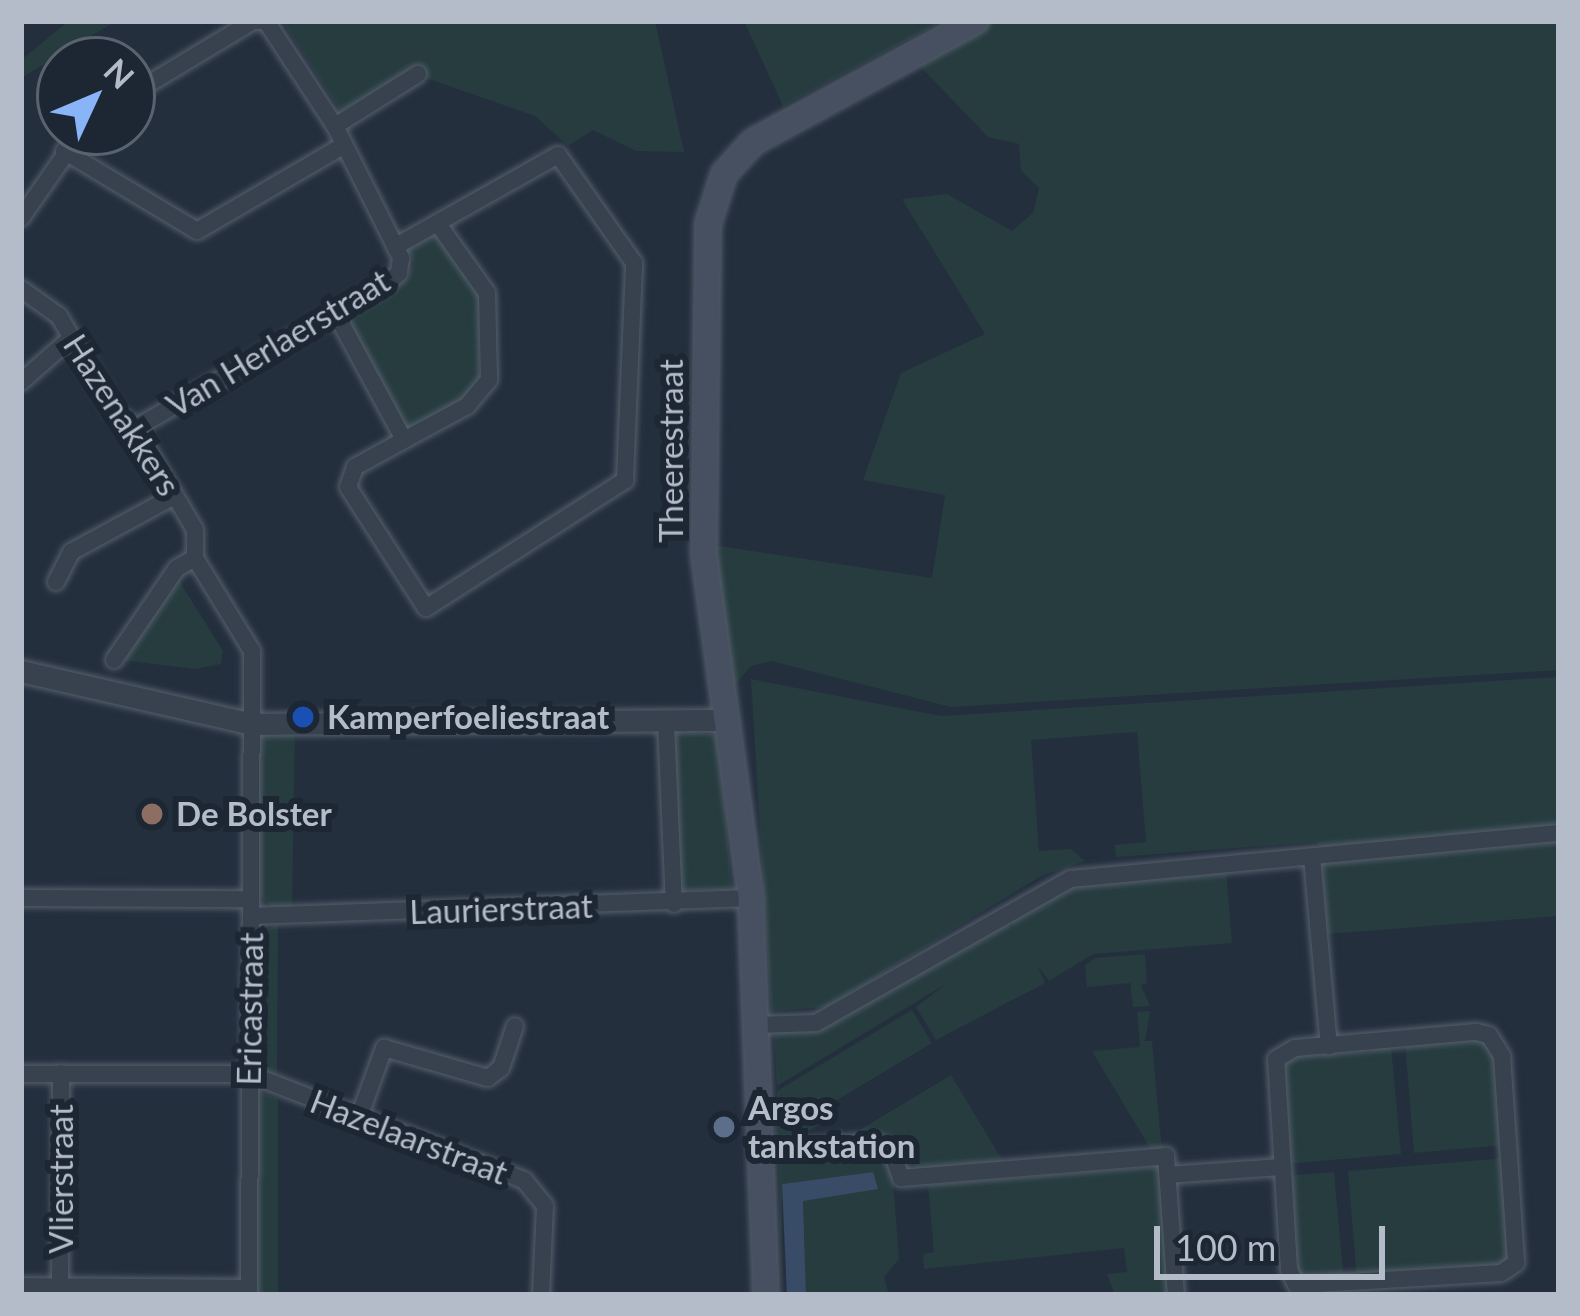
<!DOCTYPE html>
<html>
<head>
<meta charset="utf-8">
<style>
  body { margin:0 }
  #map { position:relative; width:1580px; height:1316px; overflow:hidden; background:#242f3e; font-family:Lato,sans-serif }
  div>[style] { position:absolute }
  .green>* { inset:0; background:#263c3f }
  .water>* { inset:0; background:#394c67 }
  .roads { filter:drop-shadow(0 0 3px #565f6c) drop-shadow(0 0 3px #565f6c) }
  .minor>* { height:16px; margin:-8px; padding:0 8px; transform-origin:8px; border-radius:8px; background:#38414e }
  .tertiary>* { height:21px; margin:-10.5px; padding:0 10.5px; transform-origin:10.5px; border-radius:10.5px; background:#38414e }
  .secondary>* { height:24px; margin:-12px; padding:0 12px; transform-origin:12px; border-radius:12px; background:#465061 }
  .dots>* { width:33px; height:33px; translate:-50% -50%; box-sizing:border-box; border:6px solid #1d2633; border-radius:50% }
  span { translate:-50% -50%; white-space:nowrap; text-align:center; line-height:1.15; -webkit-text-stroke:12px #1d2633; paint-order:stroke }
  .street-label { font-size:33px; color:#b4bcc9 }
  .poi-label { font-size:33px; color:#b4bcc9; font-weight:700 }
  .left { translate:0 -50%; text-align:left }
  .frame { position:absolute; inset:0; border:24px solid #b4bcc9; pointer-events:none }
  .north { position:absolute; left:36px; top:36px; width:120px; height:120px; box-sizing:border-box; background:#1d2633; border:3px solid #59626f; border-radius:50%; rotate:46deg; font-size:33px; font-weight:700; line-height:48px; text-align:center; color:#b4bcc9 }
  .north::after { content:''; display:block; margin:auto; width:42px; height:54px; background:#8ab4f8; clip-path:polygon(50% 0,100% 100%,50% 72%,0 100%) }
  .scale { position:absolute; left:1154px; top:1226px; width:231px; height:54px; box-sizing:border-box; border:6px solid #b4bcc9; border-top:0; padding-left:15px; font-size:36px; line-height:42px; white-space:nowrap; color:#b4bcc9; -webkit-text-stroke:9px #1d2633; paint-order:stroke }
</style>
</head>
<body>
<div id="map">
  <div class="green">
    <i style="clip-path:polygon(69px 21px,116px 21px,21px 78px,21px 60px)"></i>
    <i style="clip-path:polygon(282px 21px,655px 21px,684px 152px,636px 151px,593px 130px,568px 146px,535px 116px,423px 77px,416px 66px,341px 112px)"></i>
    <i style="clip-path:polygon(744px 21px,943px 21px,783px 106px)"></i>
    <i style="clip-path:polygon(987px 21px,1559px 21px,1559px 670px,951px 707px,771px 661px,751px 666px,731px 689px,712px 545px,932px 578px,945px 495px,863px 480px,901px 373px,985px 334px,902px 199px,947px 194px,1012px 231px,1033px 213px,1039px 188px,1021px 171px,1019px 144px,988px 137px,916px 62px)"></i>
    <i style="clip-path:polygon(438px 231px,480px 295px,478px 391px,407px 433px,340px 317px,406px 279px,414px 264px,408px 249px)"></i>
    <i style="clip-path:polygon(178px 579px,223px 651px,221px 664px,195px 669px,121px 660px)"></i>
    <i style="clip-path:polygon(1559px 677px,1559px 828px,1322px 851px,1316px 842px,1116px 857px,1115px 845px,1146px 842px,1137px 732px,1031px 740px,1039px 851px,1071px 849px,1085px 861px,1041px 876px,827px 1007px,771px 1011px,751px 679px,941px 716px)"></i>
    <i style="clip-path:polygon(682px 729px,718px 736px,732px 890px,681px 890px,674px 736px)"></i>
    <i style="clip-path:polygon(256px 731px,295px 731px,292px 909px,275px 909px,255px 893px)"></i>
    <i style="clip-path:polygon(1559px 839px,1559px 916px,1328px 934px,1322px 863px)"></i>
    <i style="clip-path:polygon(1226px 869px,1232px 943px,1093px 954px,1049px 981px,1038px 966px,1045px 983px,936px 1040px,916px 1007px,946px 984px,777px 1086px,774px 1032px,814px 1031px,1006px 919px,1013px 929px,1010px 917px,1080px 883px)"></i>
    <i style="clip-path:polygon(278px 924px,277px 1076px,255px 1071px,255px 935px)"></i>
    <i style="clip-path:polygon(1145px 954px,1147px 983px,1141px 985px,1150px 1006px,1133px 1007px,1130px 983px,1087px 987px,1085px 965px,1095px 958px)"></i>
    <i style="clip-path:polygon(912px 1010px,932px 1043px,829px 1105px,834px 1116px,793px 1140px,774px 1142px,777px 1091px)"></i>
    <i style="clip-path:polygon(1150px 1011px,1145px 1041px,1152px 1041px,1162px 1152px,1153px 1153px,1092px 1051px,1140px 1047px,1137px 1012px)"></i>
    <i style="clip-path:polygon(1483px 1038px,1496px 1050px,1505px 1145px,1414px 1153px,1405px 1043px)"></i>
    <i style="clip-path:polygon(1377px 1045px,1391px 1045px,1401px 1154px,1284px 1164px,1277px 1079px,1288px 1056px,1371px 1052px)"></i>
    <i style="clip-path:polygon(951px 1075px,1004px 1163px,918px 1169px,897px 1151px,825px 1138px,841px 1128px,848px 1137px)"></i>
    <i style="clip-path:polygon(256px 1092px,278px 1098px,278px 1295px,256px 1295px)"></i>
    <i style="clip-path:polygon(881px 1150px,892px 1169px,899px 1259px,884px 1277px,889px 1295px,806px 1295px,803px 1201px,873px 1172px,782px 1184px,781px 1295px,779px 1158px)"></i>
    <i style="clip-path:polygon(1506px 1158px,1515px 1243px,1506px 1265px,1357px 1281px,1348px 1171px)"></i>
    <i style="clip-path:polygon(1163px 1166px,1171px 1295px,1115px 1295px,1107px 1274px,1127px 1272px,1124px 1248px,924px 1269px,923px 1254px,934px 1252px,928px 1185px)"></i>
    <i style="clip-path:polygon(1334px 1172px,1344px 1282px,1307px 1284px,1294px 1274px,1294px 1197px,1285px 1176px)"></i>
  </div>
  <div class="water">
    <i style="clip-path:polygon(873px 1172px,878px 1189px,803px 1201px,806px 1295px,787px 1295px,782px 1184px)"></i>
  </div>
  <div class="roads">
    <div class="minor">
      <i style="left:132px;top:94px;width:141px;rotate:-31.1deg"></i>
      <i style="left:253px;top:21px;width:13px"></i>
      <i style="left:266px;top:21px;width:126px;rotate:56.7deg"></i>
      <i style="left:335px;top:126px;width:148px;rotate:63.4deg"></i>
      <i style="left:401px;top:258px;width:15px;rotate:98deg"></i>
      <i style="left:399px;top:273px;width:20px;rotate:139deg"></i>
      <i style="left:384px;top:286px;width:287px;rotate:150.3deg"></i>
      <i style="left:335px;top:126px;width:98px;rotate:-32.1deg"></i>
      <i style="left:64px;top:151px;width:155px;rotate:31deg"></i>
      <i style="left:197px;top:231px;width:170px;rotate:-30.3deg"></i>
      <i style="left:21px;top:218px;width:105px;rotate:-55.1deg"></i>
      <i style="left:21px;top:289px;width:47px;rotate:35.4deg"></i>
      <i style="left:59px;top:316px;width:108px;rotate:59.9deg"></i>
      <i style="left:113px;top:409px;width:29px;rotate:41deg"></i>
      <i style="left:135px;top:428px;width:118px;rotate:59.5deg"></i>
      <i style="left:195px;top:530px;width:28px;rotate:90deg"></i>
      <i style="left:195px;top:558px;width:109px;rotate:58.5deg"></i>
      <i style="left:252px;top:651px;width:644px;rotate:90.27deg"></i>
      <i style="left:336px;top:314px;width:143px;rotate:61.6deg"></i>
      <i style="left:404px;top:440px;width:56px;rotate:151.1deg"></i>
      <i style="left:355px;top:467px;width:21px;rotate:109deg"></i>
      <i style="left:348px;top:487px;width:144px;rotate:57.2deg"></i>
      <i style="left:426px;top:608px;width:237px;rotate:-32.7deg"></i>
      <i style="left:625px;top:480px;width:217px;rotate:-87.6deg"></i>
      <i style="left:634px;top:263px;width:132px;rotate:-125.1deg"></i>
      <i style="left:558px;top:155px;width:187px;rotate:150.6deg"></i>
      <i style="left:21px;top:382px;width:68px;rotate:-41.4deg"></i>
      <i style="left:404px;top:440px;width:72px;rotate:-28.4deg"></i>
      <i style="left:467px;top:406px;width:34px;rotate:-50deg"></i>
      <i style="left:489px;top:380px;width:87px;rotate:-91.3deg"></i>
      <i style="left:487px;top:293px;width:85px;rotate:-125.4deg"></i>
      <i style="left:56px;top:582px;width:34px;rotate:-63deg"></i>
      <i style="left:71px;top:552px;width:117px;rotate:-28.5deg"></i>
      <i style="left:114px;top:660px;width:112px;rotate:-55.6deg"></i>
      <i style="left:177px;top:568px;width:21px;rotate:-29deg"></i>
      <i style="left:666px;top:723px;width:181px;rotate:87.5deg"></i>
      <i style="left:1312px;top:857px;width:190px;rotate:84.9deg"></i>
      <i style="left:21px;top:898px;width:228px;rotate:0.3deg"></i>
      <i style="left:251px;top:916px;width:500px;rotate:-2.06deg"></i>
      <i style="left:756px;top:1025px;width:60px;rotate:-1.9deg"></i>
      <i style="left:816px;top:1023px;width:293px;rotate:-29.5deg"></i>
      <i style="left:1071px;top:879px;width:490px;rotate:-5.4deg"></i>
      <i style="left:1476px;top:1032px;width:13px;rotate:13deg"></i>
      <i style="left:1489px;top:1035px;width:25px;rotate:58deg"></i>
      <i style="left:1502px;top:1056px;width:207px;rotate:86.1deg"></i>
      <i style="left:1516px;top:1263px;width:18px;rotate:146deg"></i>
      <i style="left:1501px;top:1273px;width:205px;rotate:176.6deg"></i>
      <i style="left:1296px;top:1285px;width:17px;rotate:-114deg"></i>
      <i style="left:1289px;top:1269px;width:210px;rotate:-93.5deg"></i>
      <i style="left:1276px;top:1059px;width:22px;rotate:-30deg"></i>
      <i style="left:1295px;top:1048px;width:182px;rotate:-5.1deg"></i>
      <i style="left:21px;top:1074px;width:228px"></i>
      <i style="left:249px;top:1074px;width:295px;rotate:21.1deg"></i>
      <i style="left:524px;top:1180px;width:33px;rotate:51deg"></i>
      <i style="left:545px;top:1206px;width:89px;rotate:92.6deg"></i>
      <i style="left:358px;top:1120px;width:77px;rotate:-70.1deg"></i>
      <i style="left:384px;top:1048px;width:108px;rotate:16.1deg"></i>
      <i style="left:488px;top:1078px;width:16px;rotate:-38deg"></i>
      <i style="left:501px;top:1068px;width:44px;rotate:-71.6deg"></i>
      <i style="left:758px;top:1151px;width:118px;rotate:-4.4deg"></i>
      <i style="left:876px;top:1142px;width:17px;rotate:28deg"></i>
      <i style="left:891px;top:1150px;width:30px;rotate:70deg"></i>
      <i style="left:901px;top:1178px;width:266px;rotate:-4.7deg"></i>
      <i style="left:1166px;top:1156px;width:139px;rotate:85.9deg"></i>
      <i style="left:1168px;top:1175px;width:112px;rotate:-4.1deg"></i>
      <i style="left:21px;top:1286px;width:228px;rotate:0.5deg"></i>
      <i style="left:60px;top:1286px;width:213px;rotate:-89.7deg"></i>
    </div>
    <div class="tertiary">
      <i style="left:21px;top:671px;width:237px;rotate:12.9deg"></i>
      <i style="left:252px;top:724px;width:474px;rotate:-0.5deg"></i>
    </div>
    <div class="secondary">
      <i style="left:766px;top:1295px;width:397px;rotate:-92.2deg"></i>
      <i style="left:751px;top:898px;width:347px;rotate:-97.8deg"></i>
      <i style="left:704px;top:554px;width:330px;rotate:-89.3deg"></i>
      <i style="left:708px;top:224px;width:52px;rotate:-72.3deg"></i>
      <i style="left:724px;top:174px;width:43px;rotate:-47.8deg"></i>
      <i style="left:753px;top:142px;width:254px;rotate:-28.5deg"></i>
    </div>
  </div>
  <div class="dots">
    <i style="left:303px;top:717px;background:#1a4fb4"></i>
    <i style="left:152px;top:814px;background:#8d6e63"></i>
    <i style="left:724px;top:1127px;background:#5c6f8a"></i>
  </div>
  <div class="street-label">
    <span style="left:278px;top:343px;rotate:-31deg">Van Herlaerstraat</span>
    <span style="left:122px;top:415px;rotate:57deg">Hazenakkers</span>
    <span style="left:671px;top:451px;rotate:-90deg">Theerestraat</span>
    <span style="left:501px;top:909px;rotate:-2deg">Laurierstraat</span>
    <span style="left:250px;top:1009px;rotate:-89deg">Ericastraat</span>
    <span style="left:409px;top:1137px;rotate:21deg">Hazelaarstraat</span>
    <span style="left:61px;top:1179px;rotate:-90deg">Vlierstraat</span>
  </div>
  <div class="poi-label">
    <span class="left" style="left:327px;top:717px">Kamperfoeliestraat</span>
    <span class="left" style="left:176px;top:814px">De Bolster</span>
    <span class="left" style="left:748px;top:1127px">Argos<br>tankstation</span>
  </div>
  <div class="frame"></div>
  <div class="north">N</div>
  <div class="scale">100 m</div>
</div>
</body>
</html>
